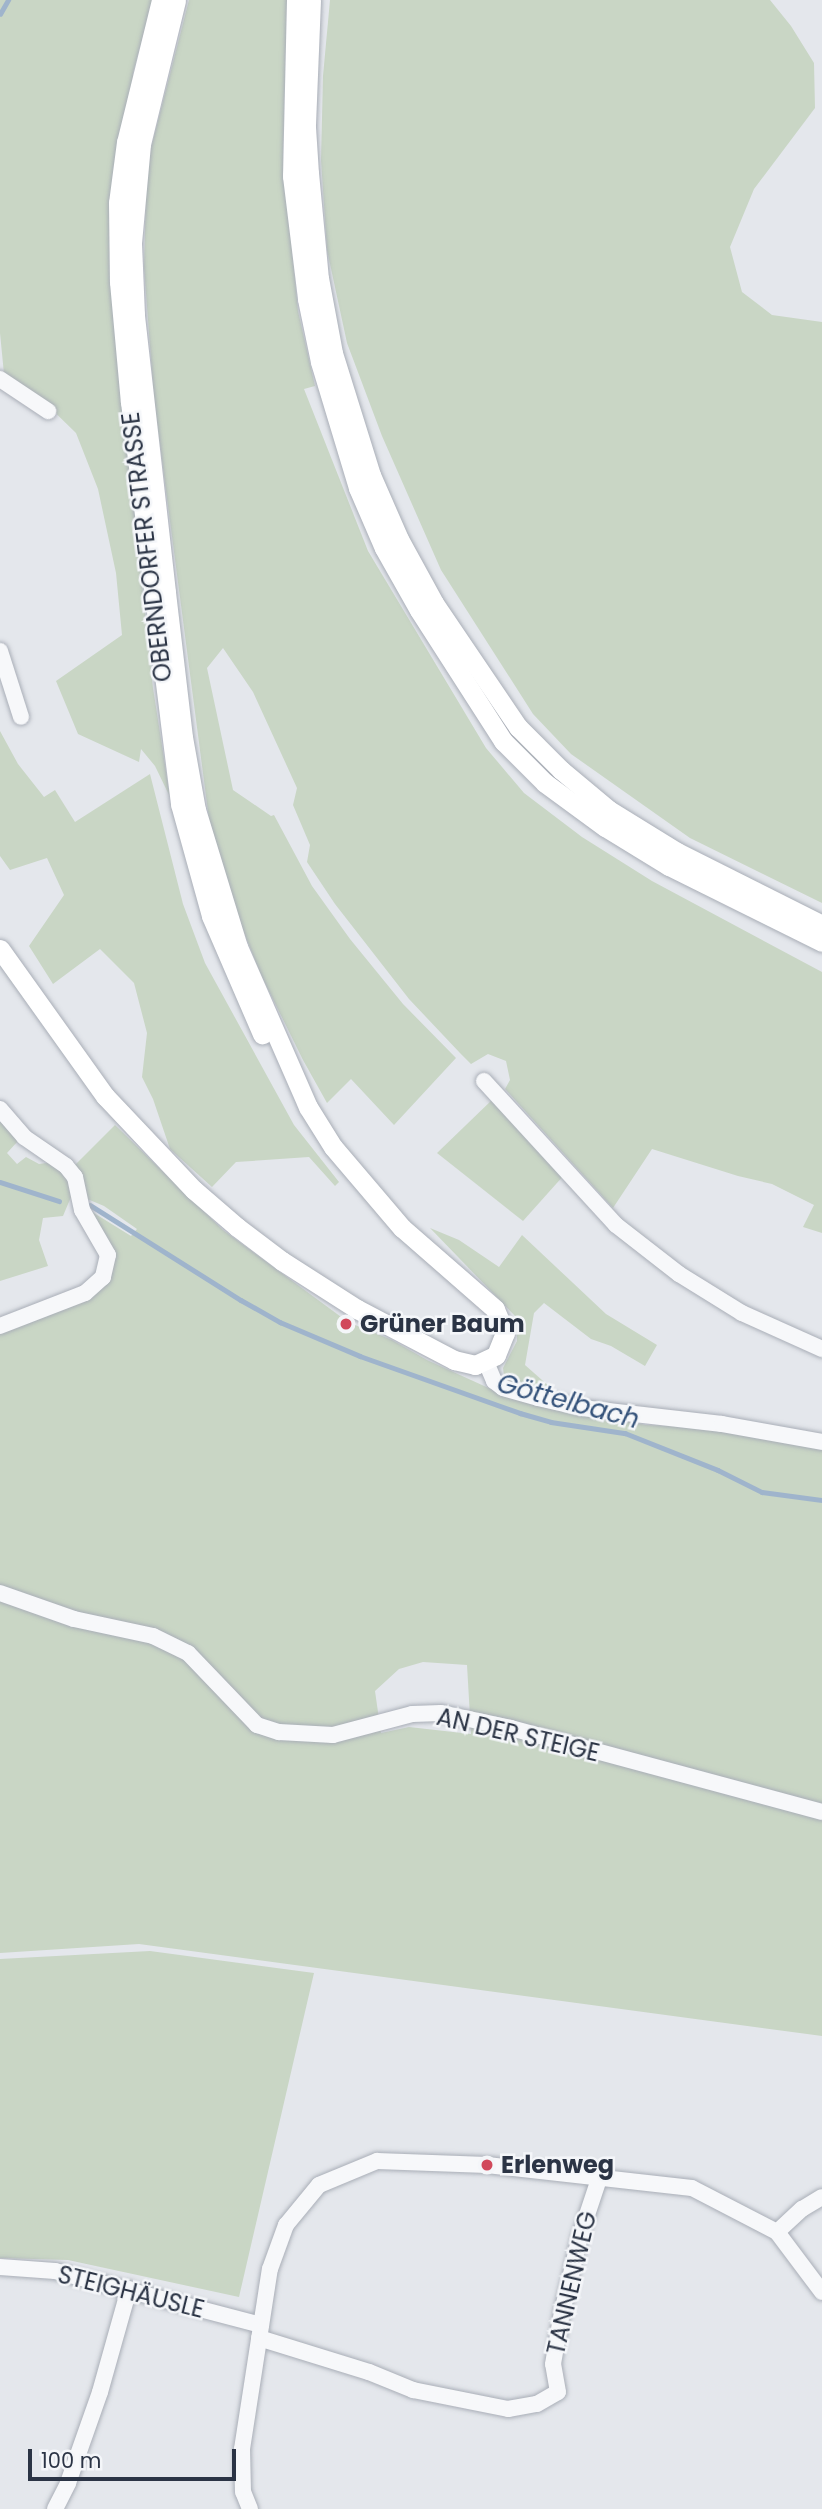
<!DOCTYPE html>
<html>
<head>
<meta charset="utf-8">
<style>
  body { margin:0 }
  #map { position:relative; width:822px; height:2509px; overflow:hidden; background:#e4e7ec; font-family:Poppins,sans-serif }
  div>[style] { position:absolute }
  .green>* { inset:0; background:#c9d6c5 }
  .stream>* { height:4.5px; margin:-2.25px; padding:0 2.25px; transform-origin:2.25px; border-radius:2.25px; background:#9fb4cc }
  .roads { filter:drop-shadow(0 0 2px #a9aeb7) drop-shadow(0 0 2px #a9aeb7) }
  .minor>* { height:16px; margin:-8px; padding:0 8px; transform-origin:8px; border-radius:8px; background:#f7f8fa }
  .major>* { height:19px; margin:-9.5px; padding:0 9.5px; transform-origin:9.5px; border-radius:9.5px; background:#fff }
  .dots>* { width:19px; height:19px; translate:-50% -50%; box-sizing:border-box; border:4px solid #f4f6f9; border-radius:50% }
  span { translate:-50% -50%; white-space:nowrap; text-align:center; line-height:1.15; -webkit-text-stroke:5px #f4f6f9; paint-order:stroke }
  .street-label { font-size:24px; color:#2b3445 }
  .poi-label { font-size:24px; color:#2b3445; font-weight:700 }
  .left { translate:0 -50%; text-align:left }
  .water-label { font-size:26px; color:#34527a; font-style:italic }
  .scale { position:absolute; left:28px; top:2449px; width:208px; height:32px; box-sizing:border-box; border:4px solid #2b3445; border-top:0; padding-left:9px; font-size:21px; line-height:24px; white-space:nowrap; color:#2b3445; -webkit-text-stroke:5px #f4f6f9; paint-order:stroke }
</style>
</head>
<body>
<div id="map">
  <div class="green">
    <i style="clip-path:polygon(0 0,153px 0,133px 73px,132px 487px,153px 688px,170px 797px,155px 766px,141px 749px,139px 762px,78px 734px,56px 681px,122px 635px,116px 573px,98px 489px,76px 433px,38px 396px,4px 374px,0 333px)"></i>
    <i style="clip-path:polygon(189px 0,287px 0,283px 155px,298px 311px,315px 386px,304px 389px,368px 551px,486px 748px,524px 793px,582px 837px,652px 881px,822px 972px,822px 1233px,803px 1227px,814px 1205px,772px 1184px,738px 1176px,652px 1149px,613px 1208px,505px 1089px,510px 1080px,506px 1061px,488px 1054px,471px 1064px,460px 1053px,409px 999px,335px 904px,307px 862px,310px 845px,293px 805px,297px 788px,253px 692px,223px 648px,207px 668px,233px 790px,271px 816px,274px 815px,312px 886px,350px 939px,403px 1004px,456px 1058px,394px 1125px,351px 1079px,327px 1103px,303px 1060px,261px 975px,235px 910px,209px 819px,154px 399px,144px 267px,146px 192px,150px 152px)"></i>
    <i style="clip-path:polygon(330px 0,770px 0,791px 26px,814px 63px,815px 108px,754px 189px,730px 247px,742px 292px,772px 315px,822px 322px,822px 903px,690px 838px,571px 754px,533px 714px,441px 570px,382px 436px,347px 343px,327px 250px,321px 160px,323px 76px)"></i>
    <i style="clip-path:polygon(0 731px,18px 764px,44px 797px,55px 790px,75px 822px,150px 774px,183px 904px,205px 963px,294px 1125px,339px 1182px,335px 1186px,309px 1157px,236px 1162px,212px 1187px,170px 1149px,153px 1099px,142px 1077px,147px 1033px,134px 983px,100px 949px,53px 984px,29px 946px,64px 895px,47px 858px,10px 870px,0 856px)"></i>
    <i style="clip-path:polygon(494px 1098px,565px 1174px,523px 1221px,437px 1153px)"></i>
    <i style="clip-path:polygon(0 1120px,18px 1141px,7px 1153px,17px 1164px,26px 1157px,39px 1164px,53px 1162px,66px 1174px,71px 1197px,63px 1216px,43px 1218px,39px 1240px,48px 1266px,0 1281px)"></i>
    <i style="clip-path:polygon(evenodd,115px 1125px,223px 1230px,348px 1322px,392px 1340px,427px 1360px,513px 1399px,646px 1425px,698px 1427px,822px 1447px,822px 2036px,139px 1944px,0 1953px,0 1601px,24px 1610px,32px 1598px,0 1585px,0 1330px,107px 1278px,89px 1210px,131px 1236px,137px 1229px,104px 1206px,85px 1198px,74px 1166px,115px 1125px,423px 1662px,467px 1665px,471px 1734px,409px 1727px,381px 1733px,375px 1691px,399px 1669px,423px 1662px)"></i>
    <i style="clip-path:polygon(430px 1228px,459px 1240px,499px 1267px,522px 1235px,606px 1314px,657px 1345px,645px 1366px,611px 1346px,591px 1339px,544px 1303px,534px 1313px,525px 1365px,551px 1388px,548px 1395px,509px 1381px,504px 1376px,503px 1368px,517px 1341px,516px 1317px)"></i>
    <i style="clip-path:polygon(150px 1951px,314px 1973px,239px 2297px,68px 2260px,0 2258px,0 1959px)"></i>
  </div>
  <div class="stream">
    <i style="left:0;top:14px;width:16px;rotate:-60deg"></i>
    <i style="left:0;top:1182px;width:62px;rotate:17.9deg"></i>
    <i style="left:90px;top:1205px;width:178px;rotate:32.2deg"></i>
    <i style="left:241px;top:1300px;width:45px;rotate:29.4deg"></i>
    <i style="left:280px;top:1322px;width:87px;rotate:23deg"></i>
    <i style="left:360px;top:1356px;width:170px;rotate:19.6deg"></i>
    <i style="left:520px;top:1413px;width:32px;rotate:16deg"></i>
    <i style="left:551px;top:1422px;width:75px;rotate:8.5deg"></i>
    <i style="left:625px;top:1433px;width:100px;rotate:21.7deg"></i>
    <i style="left:718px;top:1470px;width:49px;rotate:26.6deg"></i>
    <i style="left:762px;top:1492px;width:61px;rotate:7.6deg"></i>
  </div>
  <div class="roads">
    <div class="minor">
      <i style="left:0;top:379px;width:58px;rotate:33.7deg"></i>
      <i style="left:0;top:651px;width:69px;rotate:72.3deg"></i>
      <i style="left:484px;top:1081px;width:195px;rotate:47.5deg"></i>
      <i style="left:616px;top:1225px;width:80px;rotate:37.9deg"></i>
      <i style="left:679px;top:1274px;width:74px;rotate:31.8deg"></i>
      <i style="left:742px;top:1313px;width:88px;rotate:24.2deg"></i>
      <i style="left:0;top:1109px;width:37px;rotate:49deg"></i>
      <i style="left:24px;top:1137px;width:51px;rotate:34.6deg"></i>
      <i style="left:66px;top:1166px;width:14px;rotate:51deg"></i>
      <i style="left:75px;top:1177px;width:34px;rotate:78deg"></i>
      <i style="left:82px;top:1210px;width:52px;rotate:60deg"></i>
      <i style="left:108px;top:1255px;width:23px;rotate:103deg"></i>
      <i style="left:103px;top:1277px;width:24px;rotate:138deg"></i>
      <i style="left:85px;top:1293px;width:91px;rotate:158.8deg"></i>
      <i style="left:486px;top:1362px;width:21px;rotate:67deg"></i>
      <i style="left:494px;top:1381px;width:11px;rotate:38deg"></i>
      <i style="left:503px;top:1388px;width:36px;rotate:16deg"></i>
      <i style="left:538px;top:1398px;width:45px;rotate:12.8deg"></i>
      <i style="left:582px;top:1408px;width:141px;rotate:6.5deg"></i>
      <i style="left:722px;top:1424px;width:102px;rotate:10.2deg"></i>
      <i style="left:0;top:1593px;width:78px;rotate:19.4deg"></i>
      <i style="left:74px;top:1619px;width:81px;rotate:12.1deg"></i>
      <i style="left:153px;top:1636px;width:39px;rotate:26deg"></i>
      <i style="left:188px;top:1653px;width:100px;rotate:46.2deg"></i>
      <i style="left:257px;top:1725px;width:23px;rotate:18deg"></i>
      <i style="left:279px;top:1732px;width:54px;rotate:3.2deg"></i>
      <i style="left:333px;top:1735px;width:82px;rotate:-14.9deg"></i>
      <i style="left:412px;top:1714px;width:29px;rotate:-2deg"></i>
      <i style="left:441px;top:1713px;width:72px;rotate:12.1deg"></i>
      <i style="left:511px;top:1728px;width:322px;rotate:15.1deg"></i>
      <i style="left:777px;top:2232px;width:34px;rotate:-43deg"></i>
      <i style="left:802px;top:2209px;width:23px;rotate:-31deg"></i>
      <i style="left:0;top:2267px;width:55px;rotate:4.2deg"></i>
      <i style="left:55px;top:2271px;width:213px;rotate:14.7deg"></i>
      <i style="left:259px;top:2338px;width:115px;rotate:17.2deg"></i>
      <i style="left:369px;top:2372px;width:48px;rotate:22.2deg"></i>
      <i style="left:413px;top:2390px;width:97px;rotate:11.3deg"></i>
      <i style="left:508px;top:2409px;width:29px;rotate:-10deg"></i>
      <i style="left:537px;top:2404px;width:24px;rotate:-30deg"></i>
      <i style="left:558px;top:2392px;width:28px;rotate:-100deg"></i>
      <i style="left:553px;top:2364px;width:53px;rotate:-80.2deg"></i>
      <i style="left:562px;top:2312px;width:78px;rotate:-76.7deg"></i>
      <i style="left:580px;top:2236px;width:63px;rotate:-71.6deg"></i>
      <i style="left:55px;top:2509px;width:29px;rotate:-63deg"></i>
      <i style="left:68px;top:2483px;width:96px;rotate:-70.6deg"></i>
      <i style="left:100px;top:2392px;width:107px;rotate:-74.3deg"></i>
      <i style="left:250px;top:2509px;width:18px;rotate:-112deg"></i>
      <i style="left:243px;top:2492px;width:43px;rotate:-91.3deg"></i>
      <i style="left:242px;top:2449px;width:182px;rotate:-81.2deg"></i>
      <i style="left:270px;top:2269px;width:47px;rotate:-70deg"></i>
      <i style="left:286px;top:2225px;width:52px;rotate:-50.5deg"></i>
      <i style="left:319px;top:2185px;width:63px;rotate:-22.5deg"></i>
      <i style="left:377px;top:2161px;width:110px;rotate:2.1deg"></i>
      <i style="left:487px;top:2165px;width:206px;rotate:6.4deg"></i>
      <i style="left:692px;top:2188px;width:96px;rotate:27.4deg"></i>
      <i style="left:777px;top:2232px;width:75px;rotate:53.1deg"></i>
    </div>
    <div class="major">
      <i style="left:161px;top:0;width:146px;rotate:103.8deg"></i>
      <i style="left:126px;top:142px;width:62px;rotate:97.5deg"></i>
      <i style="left:118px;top:203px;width:79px;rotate:89.3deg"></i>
      <i style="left:119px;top:282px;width:121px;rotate:84.8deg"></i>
      <i style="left:130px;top:402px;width:405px;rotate:82.9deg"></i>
      <i style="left:180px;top:804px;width:116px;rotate:74.5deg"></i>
      <i style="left:211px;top:916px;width:129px;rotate:66.6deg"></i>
      <i style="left:296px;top:0;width:176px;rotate:91.3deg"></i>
      <i style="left:292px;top:176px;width:124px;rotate:83deg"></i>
      <i style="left:307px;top:299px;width:64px;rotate:78.3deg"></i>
      <i style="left:320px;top:362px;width:132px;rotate:73.2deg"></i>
      <i style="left:358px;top:488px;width:65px;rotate:66.6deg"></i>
      <i style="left:384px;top:548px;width:71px;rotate:60.6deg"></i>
      <i style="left:419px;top:610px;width:156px;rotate:57.3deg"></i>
      <i style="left:503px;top:741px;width:59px;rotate:45deg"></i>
      <i style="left:545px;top:783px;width:74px;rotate:36.3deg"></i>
      <i style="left:605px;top:827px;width:75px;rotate:31.4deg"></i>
      <i style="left:669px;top:866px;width:171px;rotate:26.4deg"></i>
      <i style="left:311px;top:0;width:127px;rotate:92.3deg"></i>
      <i style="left:306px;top:127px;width:46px;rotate:86.3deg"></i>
      <i style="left:309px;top:173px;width:105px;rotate:84.6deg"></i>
      <i style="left:319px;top:278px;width:76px;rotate:79.4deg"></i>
      <i style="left:333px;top:353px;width:128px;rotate:72.7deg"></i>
      <i style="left:371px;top:475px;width:70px;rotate:66.4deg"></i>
      <i style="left:399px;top:539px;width:73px;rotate:61.3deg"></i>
      <i style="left:434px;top:603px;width:150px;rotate:55.9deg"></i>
      <i style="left:518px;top:727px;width:61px;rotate:45deg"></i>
      <i style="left:561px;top:770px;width:62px;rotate:39.8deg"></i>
      <i style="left:609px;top:810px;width:80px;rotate:31.7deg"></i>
      <i style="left:677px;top:852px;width:162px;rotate:26.7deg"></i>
      <i style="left:0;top:949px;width:181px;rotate:54.5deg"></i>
      <i style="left:105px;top:1096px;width:129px;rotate:46.6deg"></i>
      <i style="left:194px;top:1190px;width:57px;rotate:40.7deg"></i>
      <i style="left:237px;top:1227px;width:56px;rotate:37.1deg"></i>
      <i style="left:282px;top:1261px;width:89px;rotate:32.6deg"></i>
      <i style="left:357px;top:1309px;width:110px;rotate:27.7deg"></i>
      <i style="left:454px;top:1360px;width:22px;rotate:13deg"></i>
      <i style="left:475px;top:1365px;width:23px;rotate:-25deg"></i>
      <i style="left:496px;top:1355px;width:24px;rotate:-68deg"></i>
      <i style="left:505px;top:1333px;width:26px;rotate:-113deg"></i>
      <i style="left:495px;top:1309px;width:123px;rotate:-138.9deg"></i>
      <i style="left:402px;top:1228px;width:106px;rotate:-130.4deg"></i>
      <i style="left:333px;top:1147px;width:47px;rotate:-122deg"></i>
      <i style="left:308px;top:1107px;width:175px;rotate:-113.6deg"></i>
      <i style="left:238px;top:947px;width:143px;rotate:-107deg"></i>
      <i style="left:196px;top:810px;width:74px;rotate:-100.1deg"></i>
      <i style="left:183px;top:737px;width:146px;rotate:-96.7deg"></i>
      <i style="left:166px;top:592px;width:279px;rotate:-96.4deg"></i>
      <i style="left:135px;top:315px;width:72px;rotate:-92.4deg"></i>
      <i style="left:132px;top:243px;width:99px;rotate:-84.8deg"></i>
      <i style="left:141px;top:144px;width:148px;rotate:-76.3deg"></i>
    </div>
  </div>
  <div class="dots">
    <i style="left:346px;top:1324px;background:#d1495b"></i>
    <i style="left:487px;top:2165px;background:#d1495b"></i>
  </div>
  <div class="street-label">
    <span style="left:147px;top:547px;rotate:-97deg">OBERNDORFER STRASSE</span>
    <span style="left:518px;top:1735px;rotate:13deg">AN DER STEIGE</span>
    <span style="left:572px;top:2283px;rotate:-77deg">TANNENWEG</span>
    <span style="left:131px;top:2292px;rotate:14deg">STEIGHÄUSLE</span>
  </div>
  <div class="poi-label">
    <span class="left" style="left:360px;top:1324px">Grüner Baum</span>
    <span class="left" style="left:501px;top:2165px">Erlenweg</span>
  </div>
  <div class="water-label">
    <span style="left:568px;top:1402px;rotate:15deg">Göttelbach</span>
  </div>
  <div class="scale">100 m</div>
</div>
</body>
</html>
